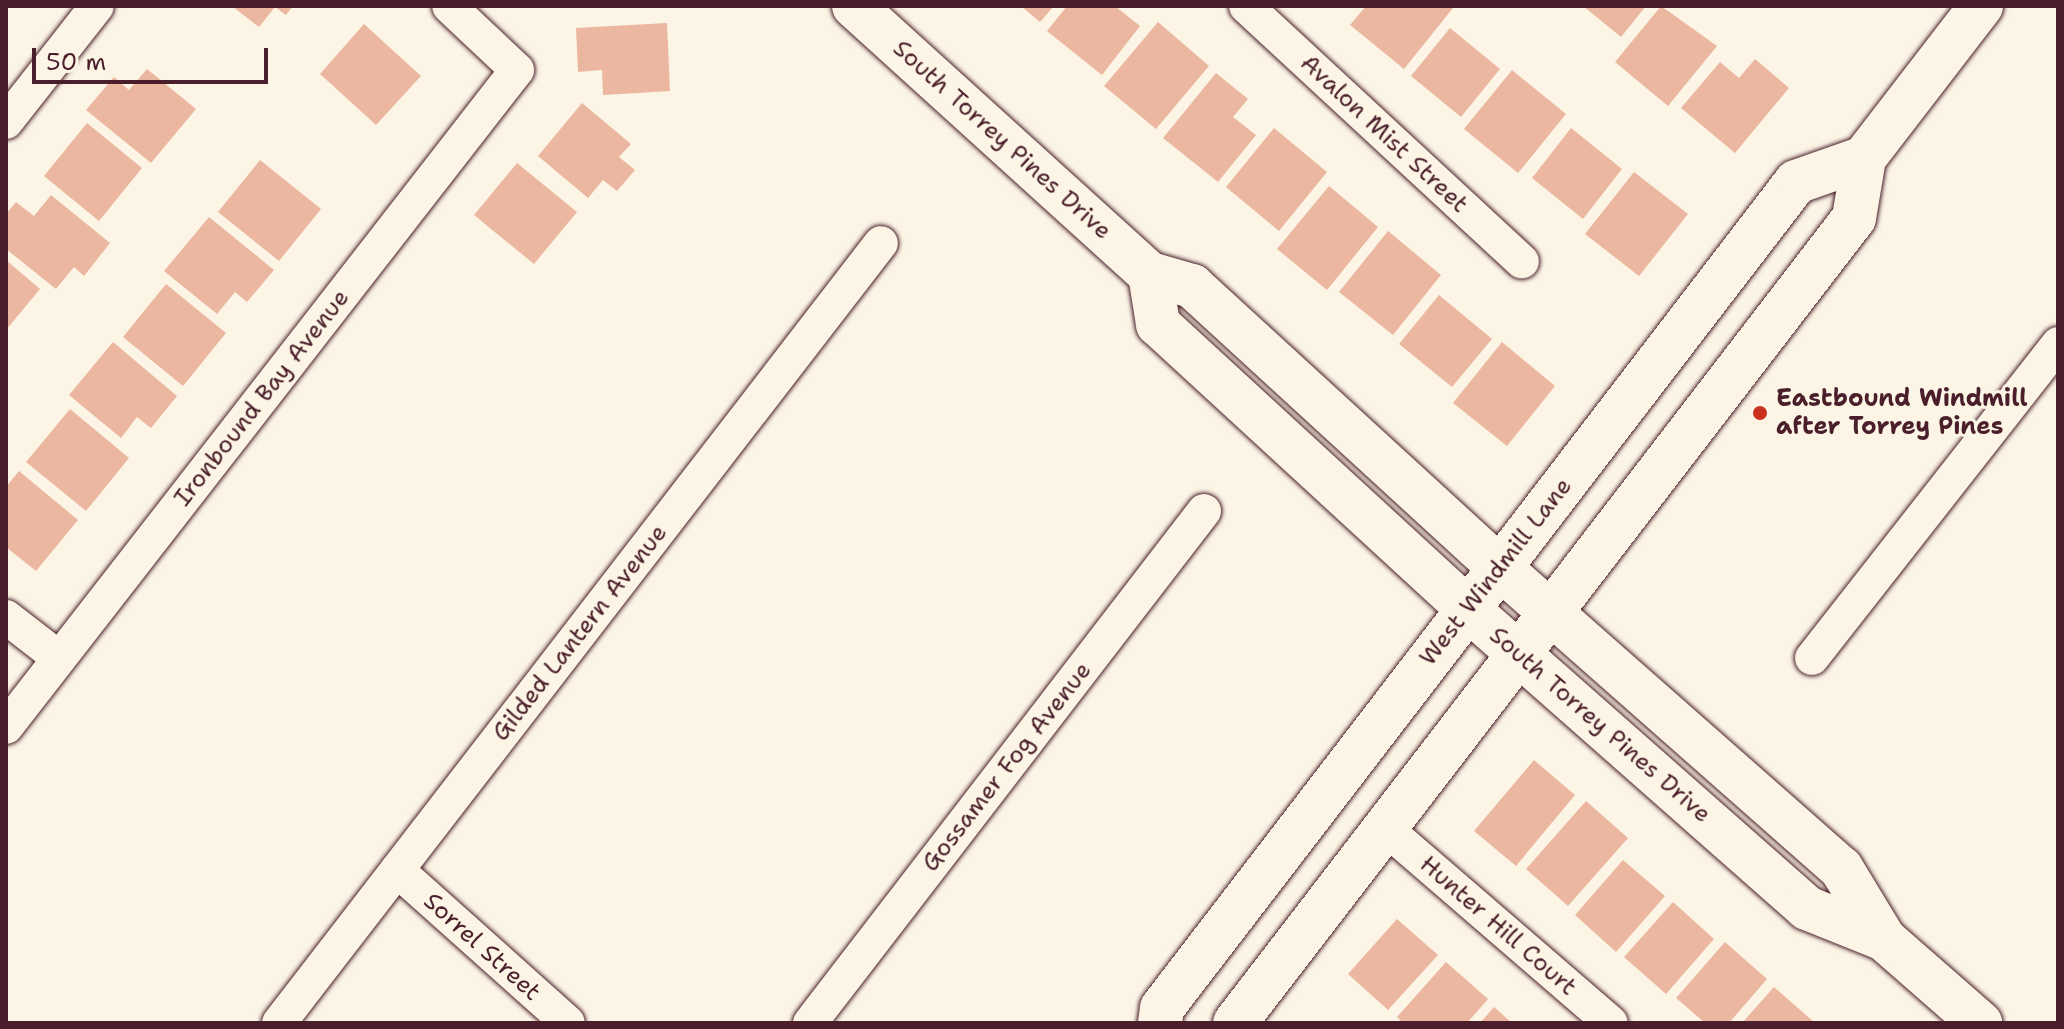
<!DOCTYPE html>
<html>
<head>
<meta charset="utf-8">
<style>
  body { margin:0 }
  #map { position:relative; width:2064px; height:1029px; overflow:hidden; background:#fcf5e5; font-family:"Shantell Sans",sans-serif }
  div>[style] { position:absolute }
  .building>* { inset:0; background:#ecb7a0 }
  .roads { filter:drop-shadow(0 0 2px #4a1f2b) drop-shadow(0 0 2px #4a1f2b) }
  .minor>* { height:34px; margin:-17px; padding:0 17px; transform-origin:17px; border-radius:17px; background:#fcf5e5 }
  .tertiary>* { height:44px; margin:-22px; padding:0 22px; transform-origin:22px; border-radius:22px; background:#fcf5e5 }
  .secondary>* { height:44px; margin:-22px; padding:0 22px; transform-origin:22px; border-radius:22px; background:#fcf5e5 }
  .dots>* { width:22px; height:22px; translate:-50% -50%; box-sizing:border-box; border:4px solid #fcf5e5; border-radius:50% }
  span { translate:-50% -50%; white-space:nowrap; text-align:center; line-height:1.15; -webkit-text-stroke:6px #fcf5e5; paint-order:stroke }
  .street-label { font-size:24px; color:#4a1f2b }
  .poi-label { font-size:24px; color:#4a1f2b; font-weight:700 }
  .left { translate:0 -50%; text-align:left }
  .frame { position:absolute; inset:0; border:8px solid #4a1f2b; pointer-events:none }
  .scale { position:absolute; left:32px; top:48px; width:236px; height:36px; box-sizing:border-box; border:4px solid #4a1f2b; border-top:0; padding-left:10px; font-size:24px; line-height:28px; white-space:nowrap; color:#4a1f2b; -webkit-text-stroke:6px #fcf5e5; paint-order:stroke }
</style>
</head>
<body>
<div id="map">
  <div class="building">
    <i style="clip-path:polygon(232px 6px,293px 6px,286px 15px,275px 7px,259px 27px)"></i>
    <i style="clip-path:polygon(1021px 6px,1054px 6px,1040px 22px)"></i>
    <i style="clip-path:polygon(1067px 6px,1115px 6px,1140px 26px,1102px 75px,1047px 31px)"></i>
    <i style="clip-path:polygon(1366px 6px,1450px 6px,1453px 8px,1404px 69px,1350px 25px)"></i>
    <i style="clip-path:polygon(1583px 6px,1646px 6px,1621px 37px)"></i>
    <i style="clip-path:polygon(1661px 6px,1717px 46px,1668px 106px,1615px 62px)"></i>
    <i style="clip-path:polygon(1158px 22px,1209px 66px,1156px 129px,1104px 86px)"></i>
    <i style="clip-path:polygon(667px 23px,670px 91px,603px 95px,602px 70px,578px 72px,576px 28px)"></i>
    <i style="clip-path:polygon(364px 24px,421px 76px,376px 125px,320px 74px)"></i>
    <i style="clip-path:polygon(1450px 28px,1500px 69px,1461px 117px,1411px 76px)"></i>
    <i style="clip-path:polygon(1755px 59px,1789px 88px,1735px 153px,1681px 108px,1720px 62px,1739px 78px)"></i>
    <i style="clip-path:polygon(147px 69px,196px 109px,151px 163px,86px 110px,114px 77px,129px 90px)"></i>
    <i style="clip-path:polygon(1512px 70px,1566px 114px,1518px 173px,1464px 129px)"></i>
    <i style="clip-path:polygon(1216px 73px,1248px 99px,1233px 117px,1256px 135px,1218px 182px,1163px 138px)"></i>
    <i style="clip-path:polygon(582px 103px,631px 144px,619px 157px,635px 170px,617px 191px,603px 180px,588px 198px,538px 156px)"></i>
    <i style="clip-path:polygon(87px 123px,142px 168px,99px 221px,44px 176px)"></i>
    <i style="clip-path:polygon(1274px 128px,1327px 172px,1279px 231px,1226px 187px)"></i>
    <i style="clip-path:polygon(1571px 128px,1622px 169px,1583px 219px,1532px 178px)"></i>
    <i style="clip-path:polygon(260px 160px,321px 209px,279px 261px,218px 212px)"></i>
    <i style="clip-path:polygon(517px 163px,577px 212px,534px 264px,474px 215px)"></i>
    <i style="clip-path:polygon(1634px 172px,1688px 214px,1639px 276px,1585px 234px)"></i>
    <i style="clip-path:polygon(1329px 186px,1378px 227px,1327px 290px,1277px 249px)"></i>
    <i style="clip-path:polygon(51px 195px,110px 243px,84px 276px,74px 267px,56px 289px,6px 249px,6px 214px,16px 202px,34px 216px)"></i>
    <i style="clip-path:polygon(209px 217px,274px 270px,247px 302px,235px 292px,217px 314px,164px 271px)"></i>
    <i style="clip-path:polygon(1388px 231px,1441px 275px,1393px 335px,1339px 292px)"></i>
    <i style="clip-path:polygon(6px 260px,40px 289px,6px 330px)"></i>
    <i style="clip-path:polygon(166px 284px,226px 333px,183px 386px,123px 337px)"></i>
    <i style="clip-path:polygon(1439px 295px,1492px 339px,1452px 387px,1399px 344px)"></i>
    <i style="clip-path:polygon(113px 342px,177px 396px,151px 428px,137px 417px,121px 438px,69px 395px)"></i>
    <i style="clip-path:polygon(1502px 342px,1555px 386px,1507px 446px,1453px 403px)"></i>
    <i style="clip-path:polygon(70px 409px,129px 458px,86px 511px,26px 462px)"></i>
    <i style="clip-path:polygon(19px 471px,78px 520px,36px 571px,6px 547px,6px 487px)"></i>
    <i style="clip-path:polygon(1534px 760px,1575px 795px,1516px 866px,1474px 831px)"></i>
    <i style="clip-path:polygon(1586px 801px,1628px 838px,1568px 906px,1526px 869px)"></i>
    <i style="clip-path:polygon(1623px 860px,1665px 896px,1616px 952px,1575px 915px)"></i>
    <i style="clip-path:polygon(1673px 902px,1714px 939px,1666px 994px,1624px 957px)"></i>
    <i style="clip-path:polygon(1397px 919px,1438px 955px,1388px 1010px,1348px 974px)"></i>
    <i style="clip-path:polygon(1725px 942px,1767px 979px,1729px 1023px,1705px 1023px,1676px 998px)"></i>
    <i style="clip-path:polygon(1446px 962px,1488px 999px,1467px 1023px,1403px 1023px,1397px 1017px)"></i>
    <i style="clip-path:polygon(1774px 987px,1815px 1023px,1742px 1023px)"></i>
    <i style="clip-path:polygon(1494px 1007px,1512px 1023px,1480px 1023px)"></i>
  </div>
  <div class="roads">
    <div class="minor">
      <i style="left:1246px;top:6px;width:376px;rotate:42.8deg"></i>
      <i style="left:6px;top:122px;width:147px;rotate:-51.9deg"></i>
      <i style="left:6px;top:617px;width:67px;rotate:37.7deg"></i>
      <i style="left:1812px;top:658px;width:399px;rotate:-51.9deg"></i>
      <i style="left:6px;top:727px;width:832px;rotate:-52.13deg"></i>
      <i style="left:517px;top:70px;width:93px;rotate:-136.7deg"></i>
      <i style="left:1385px;top:828px;width:298px;rotate:40.8deg"></i>
      <i style="left:397px;top:870px;width:229px;rotate:41.8deg"></i>
      <i style="left:279px;top:1023px;width:985px;rotate:-52.34deg"></i>
      <i style="left:810px;top:1023px;width:646px;rotate:-52.42deg"></i>
    </div>
    <div class="tertiary">
      <i style="left:854px;top:6px;width:399px;rotate:42.2deg"></i>
      <i style="left:1150px;top:274px;width:44px;rotate:15.9deg"></i>
      <i style="left:1192px;top:286px;width:416px;rotate:42.5deg"></i>
      <i style="left:1499px;top:567px;width:456px;rotate:41.4deg"></i>
      <i style="left:1841px;top:868px;width:83px;rotate:58.8deg"></i>
      <i style="left:1884px;top:939px;width:128px;rotate:41.2deg"></i>
      <i style="left:1150px;top:274px;width:51px;rotate:80.9deg"></i>
      <i style="left:1158px;top:324px;width:421px;rotate:42.6deg"></i>
      <i style="left:1468px;top:609px;width:452px;rotate:41.4deg"></i>
      <i style="left:1807px;top:908px;width:83px;rotate:21.9deg"></i>
    </div>
    <div class="secondary">
      <i style="left:1160px;top:1023px;width:15px;rotate:-82deg"></i>
      <i style="left:1162px;top:1008px;width:1041px;rotate:-52.49deg"></i>
      <i style="left:1796px;top:182px;width:72px;rotate:-19.4deg"></i>
      <i style="left:1235px;top:1023px;width:1015px;rotate:-52.44deg"></i>
      <i style="left:1854px;top:218px;width:61px;rotate:-80.5deg"></i>
      <i style="left:1864px;top:158px;width:192px;rotate:-52.4deg"></i>
    </div>
  </div>
  <div class="dots">
    <i style="left:1760px;top:413px;background:#c8321e"></i>
  </div>
  <div class="street-label">
    <span style="left:1384px;top:134px;rotate:43deg">Avalon Mist Street</span>
    <span style="left:1002px;top:140px;rotate:42deg">South Torrey Pines Drive</span>
    <span style="left:262px;top:398px;rotate:-52deg">Ironbound Bay Avenue</span>
    <span style="left:1496px;top:572px;rotate:-52deg">West Windmill Lane</span>
    <span style="left:580px;top:633px;rotate:-52deg">Gilded Lantern Avenue</span>
    <span style="left:1600px;top:725px;rotate:41deg">South Torrey Pines Drive</span>
    <span style="left:1007px;top:767px;rotate:-52deg">Gossamer Fog Avenue</span>
    <span style="left:1498px;top:926px;rotate:41deg">Hunter Hill Court</span>
    <span style="left:482px;top:947px;rotate:42deg">Sorrel Street</span>
  </div>
  <div class="poi-label">
    <span class="left" style="left:1776px;top:413px">Eastbound Windmill<br>after Torrey Pines</span>
  </div>
  <div class="frame"></div>
  <div class="scale">50 m</div>
</div>
</body>
</html>
